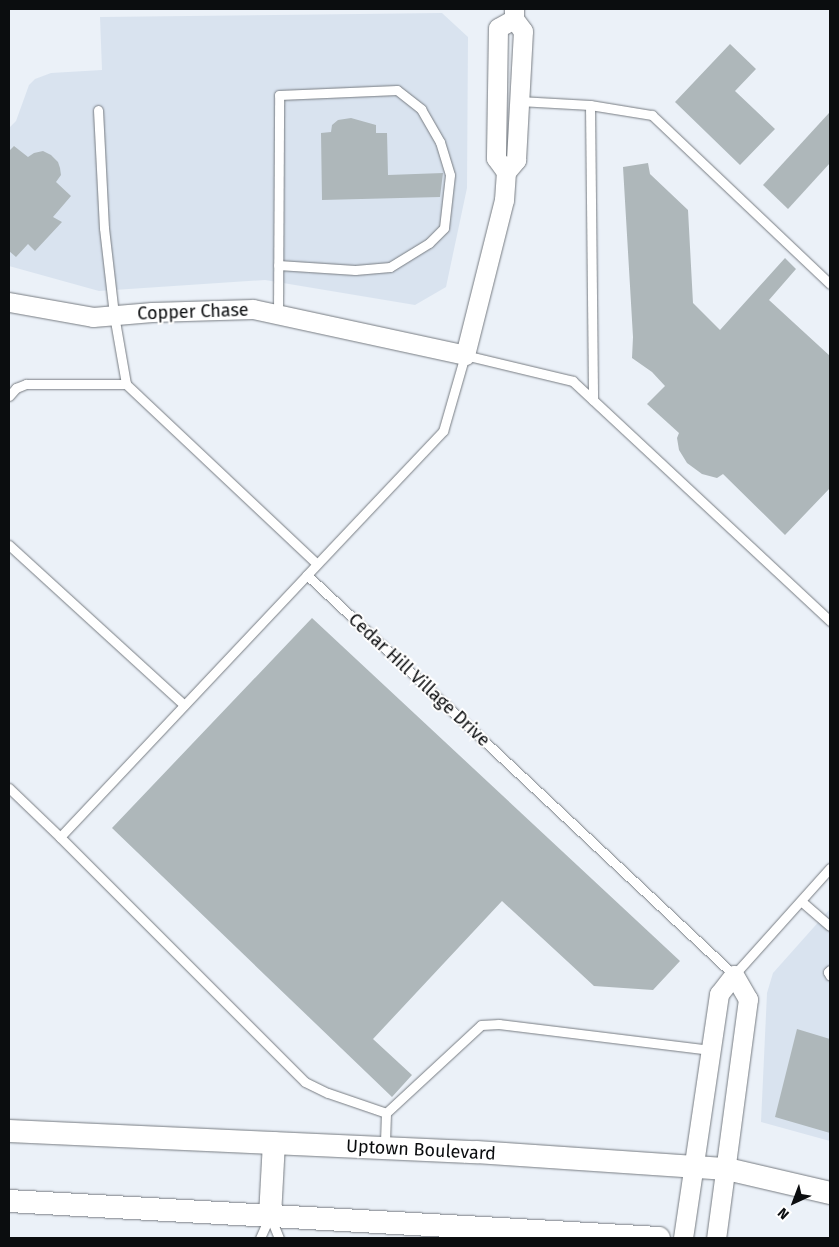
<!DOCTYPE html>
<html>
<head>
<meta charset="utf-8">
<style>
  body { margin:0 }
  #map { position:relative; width:839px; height:1247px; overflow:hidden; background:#ebf1f8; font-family:"Fira Sans",sans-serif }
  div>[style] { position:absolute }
  .built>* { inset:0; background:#d9e3ef }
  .building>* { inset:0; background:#aeb7ba }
  .roads { filter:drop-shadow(0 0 1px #777c82) drop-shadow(0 0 1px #777c82) }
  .service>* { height:9px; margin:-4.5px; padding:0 4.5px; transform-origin:4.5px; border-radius:4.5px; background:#fff }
  .minor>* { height:19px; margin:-9.5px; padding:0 9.5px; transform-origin:9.5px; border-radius:9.5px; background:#fff }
  .tertiary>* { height:22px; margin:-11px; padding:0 11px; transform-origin:11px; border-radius:11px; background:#fff }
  span { translate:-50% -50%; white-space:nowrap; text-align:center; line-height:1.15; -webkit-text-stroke:4px #fff; paint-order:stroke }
  .street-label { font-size:18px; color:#0b0d0f }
  .frame { position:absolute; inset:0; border:10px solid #0b0d0f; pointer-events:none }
  .north { position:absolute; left:769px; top:1177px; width:50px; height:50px; -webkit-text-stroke:4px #fff; paint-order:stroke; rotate:223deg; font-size:14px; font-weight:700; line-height:20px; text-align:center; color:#0b0d0f }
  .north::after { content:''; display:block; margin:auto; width:18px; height:22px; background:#0b0d0f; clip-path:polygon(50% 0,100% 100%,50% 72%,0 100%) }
</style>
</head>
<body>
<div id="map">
  <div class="built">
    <i style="clip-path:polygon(442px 13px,468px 37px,467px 188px,446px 287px,415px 305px,265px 280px,99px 291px,9px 266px,9px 128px,16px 121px,29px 85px,35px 79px,51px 73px,102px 70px,100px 17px)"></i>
    <i style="clip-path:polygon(830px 909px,830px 1141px,761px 1122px,767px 993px,773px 973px)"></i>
  </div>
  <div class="building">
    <i style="clip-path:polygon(730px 44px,756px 69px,735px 91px,775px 129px,740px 165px,675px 102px)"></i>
    <i style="clip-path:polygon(829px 113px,830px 163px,788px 209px,763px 185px)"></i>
    <i style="clip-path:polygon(351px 118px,376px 125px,376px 133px,387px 133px,388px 175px,443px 173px,440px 197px,322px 200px,321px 133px,331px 132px,332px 125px,338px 120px)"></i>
    <i style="clip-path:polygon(14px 146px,28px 157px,34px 153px,43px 151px,51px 155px,58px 162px,60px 168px,61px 175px,56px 182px,71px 196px,53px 217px,62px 222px,35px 251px,28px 244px,16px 257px,9px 251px,9px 151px)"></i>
    <i style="clip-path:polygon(648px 163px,650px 174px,688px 210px,693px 303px,720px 330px,785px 258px,796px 269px,769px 300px,830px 356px,830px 488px,785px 535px,723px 474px,717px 478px,702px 474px,687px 463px,679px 450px,677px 438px,679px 433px,647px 404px,665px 386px,652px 372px,632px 358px,633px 337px,623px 167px)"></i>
    <i style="clip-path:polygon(312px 618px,680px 961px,653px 990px,594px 986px,502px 901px,373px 1039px,412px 1075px,392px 1097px,112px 828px)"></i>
    <i style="clip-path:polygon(797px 1029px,830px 1039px,830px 1133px,775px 1117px)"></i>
  </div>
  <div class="roads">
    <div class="service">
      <i style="left:519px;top:101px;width:71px;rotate:3.2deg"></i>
      <i style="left:590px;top:105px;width:63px;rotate:9.2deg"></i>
      <i style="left:652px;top:115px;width:245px;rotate:43.5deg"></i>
      <i style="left:590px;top:105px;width:295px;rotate:89.4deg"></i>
      <i style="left:98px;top:110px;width:118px;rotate:87.1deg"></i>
      <i style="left:104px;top:228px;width:88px;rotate:83.4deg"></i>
      <i style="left:114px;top:315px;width:70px;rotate:80.1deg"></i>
      <i style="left:126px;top:384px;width:262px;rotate:43.3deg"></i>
      <i style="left:278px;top:314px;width:219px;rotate:-89.7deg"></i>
      <i style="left:279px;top:95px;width:118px;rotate:-2.4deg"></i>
      <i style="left:397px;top:90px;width:31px;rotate:38deg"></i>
      <i style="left:421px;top:109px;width:38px;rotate:60deg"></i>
      <i style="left:440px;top:142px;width:34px;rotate:73deg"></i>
      <i style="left:450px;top:175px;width:53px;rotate:96.5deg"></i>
      <i style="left:444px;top:228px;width:21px;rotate:135deg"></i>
      <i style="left:429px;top:243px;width:46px;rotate:148.4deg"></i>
      <i style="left:390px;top:267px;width:35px;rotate:175deg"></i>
      <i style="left:355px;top:270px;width:77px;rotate:-176.3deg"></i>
      <i style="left:9px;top:396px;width:11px;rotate:-49deg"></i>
      <i style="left:16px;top:388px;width:11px;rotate:-22deg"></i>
      <i style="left:26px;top:384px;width:100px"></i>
      <i style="left:9px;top:545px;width:237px;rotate:42.4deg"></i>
      <i style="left:830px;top:621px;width:352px;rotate:-137deg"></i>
      <i style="left:573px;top:381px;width:111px;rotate:-166.5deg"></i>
      <i style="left:465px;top:355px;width:79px;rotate:106.1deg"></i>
      <i style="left:443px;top:431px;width:198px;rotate:133.4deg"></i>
      <i style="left:307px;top:575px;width:585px;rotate:43.13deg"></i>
      <i style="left:734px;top:975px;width:144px;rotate:-48.1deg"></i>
      <i style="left:9px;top:788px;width:71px;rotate:43.9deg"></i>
      <i style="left:60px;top:837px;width:360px;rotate:-46.7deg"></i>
      <i style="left:60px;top:837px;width:346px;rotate:45deg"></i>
      <i style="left:305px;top:1082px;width:25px;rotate:26deg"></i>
      <i style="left:328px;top:1093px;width:61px;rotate:19deg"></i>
      <i style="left:386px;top:1113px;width:35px;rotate:92deg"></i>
      <i style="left:801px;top:901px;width:38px;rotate:41deg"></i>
      <i style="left:830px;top:970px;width:3px;rotate:135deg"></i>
      <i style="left:828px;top:972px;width:4px;rotate:63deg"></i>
      <i style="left:386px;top:1113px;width:129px;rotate:-42.8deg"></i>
      <i style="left:481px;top:1025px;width:18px;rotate:-3deg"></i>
      <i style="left:499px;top:1024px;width:213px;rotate:7deg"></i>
      <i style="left:270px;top:1216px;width:24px;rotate:68deg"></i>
      <i style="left:260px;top:1238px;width:24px;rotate:-66deg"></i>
    </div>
    <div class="minor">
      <i style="left:514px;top:19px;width:18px;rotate:151deg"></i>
      <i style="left:498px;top:28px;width:130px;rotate:90.9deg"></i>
      <i style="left:496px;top:158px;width:17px;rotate:54deg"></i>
      <i style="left:506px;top:172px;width:16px;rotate:-50deg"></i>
      <i style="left:516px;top:160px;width:129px;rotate:-86.9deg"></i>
      <i style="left:523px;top:31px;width:15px;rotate:-127deg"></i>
      <i style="left:514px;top:19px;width:10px;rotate:-90deg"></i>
      <i style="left:9px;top:302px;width:85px;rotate:10.1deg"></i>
      <i style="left:93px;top:317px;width:59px;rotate:-4.8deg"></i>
      <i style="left:152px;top:312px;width:101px;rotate:-1.7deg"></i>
      <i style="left:253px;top:309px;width:217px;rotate:12.2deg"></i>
      <i style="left:465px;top:355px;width:160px;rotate:-75.9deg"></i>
      <i style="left:504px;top:200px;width:28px;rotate:-86deg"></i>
      <i style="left:683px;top:1238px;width:247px;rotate:-81.6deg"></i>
      <i style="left:719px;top:994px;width:24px;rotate:-52deg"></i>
      <i style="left:734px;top:975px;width:28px;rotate:60deg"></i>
      <i style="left:748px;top:999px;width:241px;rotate:97.6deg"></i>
    </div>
    <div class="tertiary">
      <i style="left:9px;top:1131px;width:467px;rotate:2.6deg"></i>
      <i style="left:476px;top:1152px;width:252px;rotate:3.9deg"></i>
      <i style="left:727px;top:1169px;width:106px;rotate:13.1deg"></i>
      <i style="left:9px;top:1201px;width:651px;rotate:3.26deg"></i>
      <i style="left:270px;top:1216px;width:73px;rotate:-86.9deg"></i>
    </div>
  </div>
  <div class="street-label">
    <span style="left:193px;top:312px;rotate:-2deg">Copper Chase</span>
    <span style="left:419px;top:680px;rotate:43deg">Cedar Hill Village Drive</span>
    <span style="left:421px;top:1150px;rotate:3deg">Uptown Boulevard</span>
  </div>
  <div class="frame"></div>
  <div class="north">N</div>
</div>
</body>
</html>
